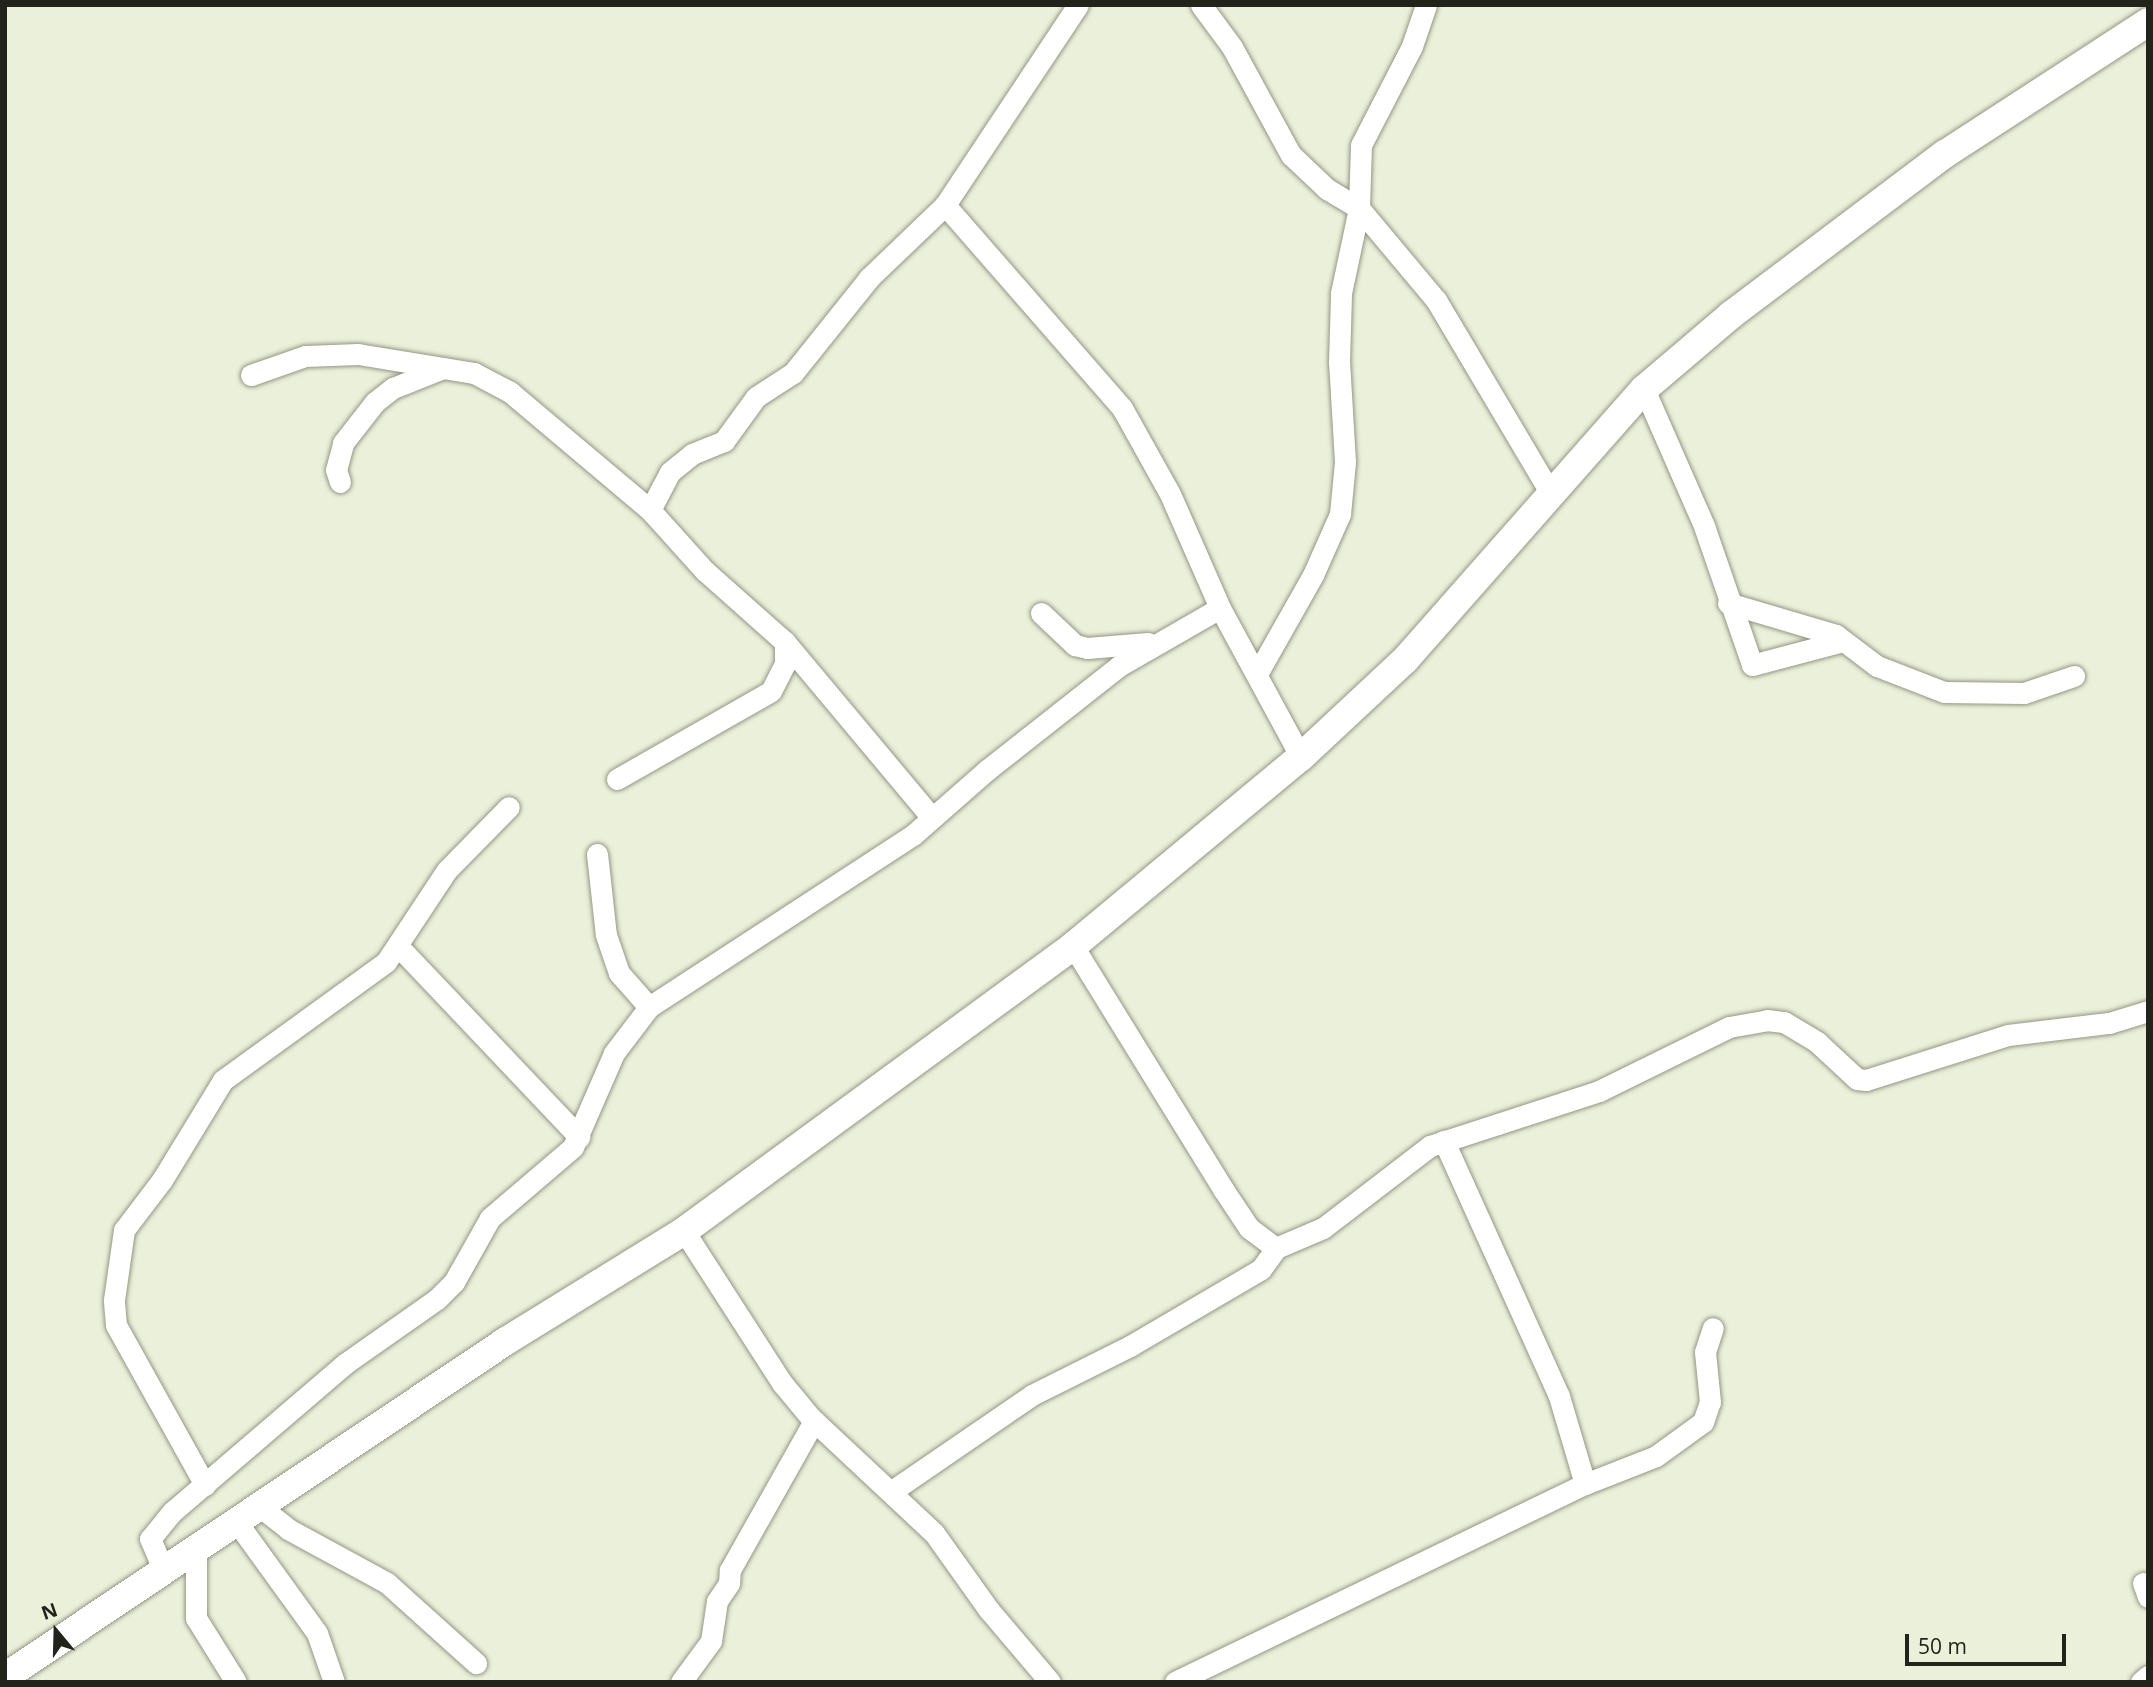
<!DOCTYPE html>
<html>
<head>
<meta charset="utf-8">
<style>
  body { margin:0 }
  #map { position:relative; width:2153px; height:1687px; overflow:hidden; background:#ebf0da; font-family:"Open Sans",sans-serif }
  div>[style] { position:absolute }
  .roads { filter:drop-shadow(0 0 2px #939783) drop-shadow(0 0 2px #939783) }
  .minor>* { height:21px; margin:-10.5px; padding:0 10.5px; transform-origin:10.5px; border-radius:10.5px; background:#fff }
  .tertiary>* { height:28px; margin:-14px; padding:0 14px; transform-origin:14px; border-radius:14px; background:#fff }
  span { translate:-50% -50%; white-space:nowrap; text-align:center; line-height:1.15; -webkit-text-stroke:6px #ebf0da; paint-order:stroke }
  .frame { position:absolute; inset:0; border:7px solid #22231b; pointer-events:none }
  .north { position:absolute; left:21px; top:1596px; width:70px; height:70px; -webkit-text-stroke:5px #ebf0da; paint-order:stroke; rotate:341deg; font-size:19px; font-weight:700; line-height:28px; text-align:center; color:#22231b }
  .north::after { content:''; display:block; margin:auto; width:24px; height:32px; background:#22231b; clip-path:polygon(50% 0,100% 100%,50% 72%,0 100%) }
  .scale { position:absolute; left:1905px; top:1634px; width:161px; height:32px; box-sizing:border-box; border:4px solid #22231b; border-top:0; padding-left:9px; font-size:21px; line-height:24px; white-space:nowrap; color:#22231b; -webkit-text-stroke:5px #ebf0da; paint-order:stroke }
</style>
</head>
<body>
<div id="map">
  <div class="roads">
    <div class="minor">
      <i style="left:1201px;top:5px;width:52px;rotate:53.6deg"></i>
      <i style="left:1232px;top:47px;width:123px;rotate:61.4deg"></i>
      <i style="left:1291px;top:155px;width:50px;rotate:43.4deg"></i>
      <i style="left:1327px;top:189px;width:37px;rotate:31deg"></i>
      <i style="left:1359px;top:208px;width:120px;rotate:50.1deg"></i>
      <i style="left:1436px;top:300px;width:223px;rotate:59.3deg"></i>
      <i style="left:945px;top:205px;width:269px;rotate:48.9deg"></i>
      <i style="left:1122px;top:408px;width:98px;rotate:60.8deg"></i>
      <i style="left:1170px;top:494px;width:124px;rotate:66.3deg"></i>
      <i style="left:1220px;top:608px;width:170px;rotate:61.5deg"></i>
      <i style="left:251px;top:375px;width:57px;rotate:-19.4deg"></i>
      <i style="left:305px;top:356px;width:53px;rotate:-2.2deg"></i>
      <i style="left:358px;top:354px;width:118px;rotate:9.3deg"></i>
      <i style="left:474px;top:373px;width:41px;rotate:27.8deg"></i>
      <i style="left:510px;top:392px;width:183px;rotate:40.1deg"></i>
      <i style="left:650px;top:510px;width:82px;rotate:48deg"></i>
      <i style="left:705px;top:571px;width:107px;rotate:41.6deg"></i>
      <i style="left:785px;top:642px;width:229px;rotate:50.1deg"></i>
      <i style="left:1644px;top:389px;width:150px;rotate:66.3deg"></i>
      <i style="left:1704px;top:526px;width:147px;rotate:70.9deg"></i>
      <i style="left:1752px;top:665px;width:94px;rotate:-14.8deg"></i>
      <i style="left:340px;top:482px;width:13px;rotate:-108deg"></i>
      <i style="left:336px;top:470px;width:28px;rotate:-75deg"></i>
      <i style="left:343px;top:443px;width:52px;rotate:-52deg"></i>
      <i style="left:375px;top:402px;width:23px;rotate:-38deg"></i>
      <i style="left:393px;top:388px;width:54px;rotate:-21.8deg"></i>
      <i style="left:650px;top:510px;width:43px;rotate:-62.2deg"></i>
      <i style="left:670px;top:472px;width:28px;rotate:-39deg"></i>
      <i style="left:692px;top:454px;width:35px;rotate:-22deg"></i>
      <i style="left:724px;top:441px;width:54px;rotate:-54deg"></i>
      <i style="left:756px;top:397px;width:44px;rotate:-33deg"></i>
      <i style="left:793px;top:373px;width:122px;rotate:-51.3deg"></i>
      <i style="left:869px;top:278px;width:105px;rotate:-43.8deg"></i>
      <i style="left:945px;top:205px;width:240px;rotate:-56.4deg"></i>
      <i style="left:1728px;top:603px;width:113px;rotate:16.5deg"></i>
      <i style="left:1836px;top:635px;width:51px;rotate:37.1deg"></i>
      <i style="left:1877px;top:666px;width:72px;rotate:21.2deg"></i>
      <i style="left:1944px;top:692px;width:80px;rotate:0.7deg"></i>
      <i style="left:2024px;top:693px;width:53px;rotate:-18.8deg"></i>
      <i style="left:1041px;top:613px;width:47px;rotate:43.3deg"></i>
      <i style="left:1075px;top:645px;width:12px;rotate:14deg"></i>
      <i style="left:1087px;top:648px;width:61px;rotate:-4.7deg"></i>
      <i style="left:1257px;top:674px;width:114px;rotate:-60.5deg"></i>
      <i style="left:1313px;top:575px;width:67px;rotate:-66.1deg"></i>
      <i style="left:1340px;top:514px;width:52px;rotate:-84.5deg"></i>
      <i style="left:1345px;top:462px;width:100px;rotate:-93.4deg"></i>
      <i style="left:1339px;top:362px;width:69px;rotate:-88.3deg"></i>
      <i style="left:1341px;top:293px;width:87px;rotate:-78deg"></i>
      <i style="left:1359px;top:208px;width:63px;rotate:-88.2deg"></i>
      <i style="left:1361px;top:145px;width:111px;rotate:-62.7deg"></i>
      <i style="left:1412px;top:46px;width:43px;rotate:-71.1deg"></i>
      <i style="left:617px;top:779px;width:177px;rotate:-29.7deg"></i>
      <i style="left:771px;top:691px;width:30px;rotate:-63deg"></i>
      <i style="left:785px;top:664px;width:22px;rotate:-90deg"></i>
      <i style="left:597px;top:854px;width:81px;rotate:83.7deg"></i>
      <i style="left:606px;top:935px;width:40px;rotate:71.1deg"></i>
      <i style="left:619px;top:973px;width:45px;rotate:48.6deg"></i>
      <i style="left:1073px;top:946px;width:286px;rotate:58.3deg"></i>
      <i style="left:1223px;top:1189px;width:47px;rotate:56.3deg"></i>
      <i style="left:1249px;top:1228px;width:34px;rotate:37deg"></i>
      <i style="left:1276px;top:1248px;width:51px;rotate:-23.1deg"></i>
      <i style="left:1323px;top:1228px;width:135px;rotate:-37.5deg"></i>
      <i style="left:1430px;top:1146px;width:178px;rotate:-18deg"></i>
      <i style="left:1599px;top:1091px;width:145px;rotate:-26.2deg"></i>
      <i style="left:1729px;top:1027px;width:39px;rotate:-10deg"></i>
      <i style="left:1767px;top:1020px;width:17px;rotate:7deg"></i>
      <i style="left:1784px;top:1022px;width:39px;rotate:31deg"></i>
      <i style="left:1817px;top:1042px;width:54px;rotate:42.8deg"></i>
      <i style="left:1857px;top:1079px;width:9px;rotate:6deg"></i>
      <i style="left:1866px;top:1080px;width:149px;rotate:-17.6deg"></i>
      <i style="left:2008px;top:1035px;width:102px;rotate:-6.8deg"></i>
      <i style="left:2109px;top:1023px;width:41px;rotate:-17.1deg"></i>
      <i style="left:399px;top:947px;width:262px;rotate:46.5deg"></i>
      <i style="left:684px;top:1231px;width:181px;rotate:57.2deg"></i>
      <i style="left:782px;top:1383px;width:45px;rotate:50.4deg"></i>
      <i style="left:811px;top:1418px;width:168px;rotate:43.1deg"></i>
      <i style="left:934px;top:1533px;width:95px;rotate:54.5deg"></i>
      <i style="left:989px;top:1610px;width:94px;rotate:49.7deg"></i>
      <i style="left:1585px;top:1484px;width:76px;rotate:-21.5deg"></i>
      <i style="left:1656px;top:1456px;width:58px;rotate:-35.9deg"></i>
      <i style="left:1703px;top:1422px;width:21px;rotate:-71deg"></i>
      <i style="left:1710px;top:1402px;width:50px;rotate:-95.7deg"></i>
      <i style="left:1705px;top:1352px;width:25px;rotate:-72deg"></i>
      <i style="left:205px;top:1485px;width:183px;rotate:-119.1deg"></i>
      <i style="left:116px;top:1325px;width:25px;rotate:-95deg"></i>
      <i style="left:114px;top:1300px;width:71px;rotate:-81.9deg"></i>
      <i style="left:124px;top:1230px;width:63px;rotate:-52.8deg"></i>
      <i style="left:162px;top:1180px;width:117px;rotate:-58.6deg"></i>
      <i style="left:223px;top:1080px;width:201px;rotate:-35.9deg"></i>
      <i style="left:386px;top:962px;width:110px;rotate:-56.5deg"></i>
      <i style="left:447px;top:870px;width:88px;rotate:-45.5deg"></i>
      <i style="left:892px;top:1491px;width:170px;rotate:-34.4deg"></i>
      <i style="left:1032px;top:1395px;width:110px;rotate:-26.6deg"></i>
      <i style="left:1130px;top:1346px;width:152px;rotate:-30.4deg"></i>
      <i style="left:1261px;top:1269px;width:26px;rotate:-54deg"></i>
      <i style="left:259px;top:1506px;width:37px;rotate:38deg"></i>
      <i style="left:288px;top:1529px;width:113px;rotate:28.6deg"></i>
      <i style="left:387px;top:1583px;width:120px;rotate:42deg"></i>
      <i style="left:236px;top:1521px;width:138px;rotate:54.1deg"></i>
      <i style="left:317px;top:1633px;width:52px;rotate:70.9deg"></i>
      <i style="left:196px;top:1547px;width:71px;rotate:90deg"></i>
      <i style="left:196px;top:1618px;width:75px;rotate:58deg"></i>
      <i style="left:163px;top:1569px;width:33px;rotate:-113deg"></i>
      <i style="left:150px;top:1539px;width:35px;rotate:-51deg"></i>
      <i style="left:172px;top:1512px;width:229px;rotate:-40.6deg"></i>
      <i style="left:346px;top:1363px;width:111px;rotate:-35.1deg"></i>
      <i style="left:437px;top:1299px;width:24px;rotate:-45deg"></i>
      <i style="left:454px;top:1282px;width:73px;rotate:-60.6deg"></i>
      <i style="left:490px;top:1218px;width:109px;rotate:-40.5deg"></i>
      <i style="left:573px;top:1147px;width:103px;rotate:-66.4deg"></i>
      <i style="left:614px;top:1053px;width:58px;rotate:-52.7deg"></i>
      <i style="left:649px;top:1007px;width:315px;rotate:-33.1deg"></i>
      <i style="left:913px;top:835px;width:98px;rotate:-41.3deg"></i>
      <i style="left:987px;top:770px;width:168px;rotate:-38.2deg"></i>
      <i style="left:1119px;top:666px;width:116px;rotate:-29.9deg"></i>
      <i style="left:2143px;top:1583px;width:15px;rotate:70deg"></i>
      <i style="left:681px;top:1682px;width:51px;rotate:-53.8deg"></i>
      <i style="left:711px;top:1641px;width:40px;rotate:-81.5deg"></i>
      <i style="left:717px;top:1601px;width:22px;rotate:-56deg"></i>
      <i style="left:729px;top:1583px;width:13px;rotate:-86deg"></i>
      <i style="left:730px;top:1570px;width:171px;rotate:-60.6deg"></i>
      <i style="left:1175px;top:1682px;width:455px;rotate:-25.8deg"></i>
      <i style="left:1585px;top:1484px;width:92px;rotate:-106.5deg"></i>
      <i style="left:1559px;top:1396px;width:280px;rotate:-114.3deg"></i>
      <i style="left:2141px;top:1682px;width:9px;rotate:-41deg"></i>
    </div>
    <div class="tertiary">
      <i style="left:5px;top:1677px;width:603px;rotate:-33.85deg"></i>
      <i style="left:506px;top:1341px;width:209px;rotate:-31.7deg"></i>
      <i style="left:684px;top:1231px;width:482px;rotate:-36.2deg"></i>
      <i style="left:1073px;top:946px;width:296px;rotate:-39.7deg"></i>
      <i style="left:1301px;top:757px;width:142px;rotate:-43deg"></i>
      <i style="left:1405px;top:660px;width:361px;rotate:-48.6deg"></i>
      <i style="left:1644px;top:389px;width:114px;rotate:-40.4deg"></i>
      <i style="left:1731px;top:315px;width:268px;rotate:-37deg"></i>
      <i style="left:1945px;top:154px;width:242px;rotate:-33deg"></i>
    </div>
  </div>
  <div class="frame"></div>
  <div class="north">N</div>
  <div class="scale">50 m</div>
</div>
</body>
</html>
